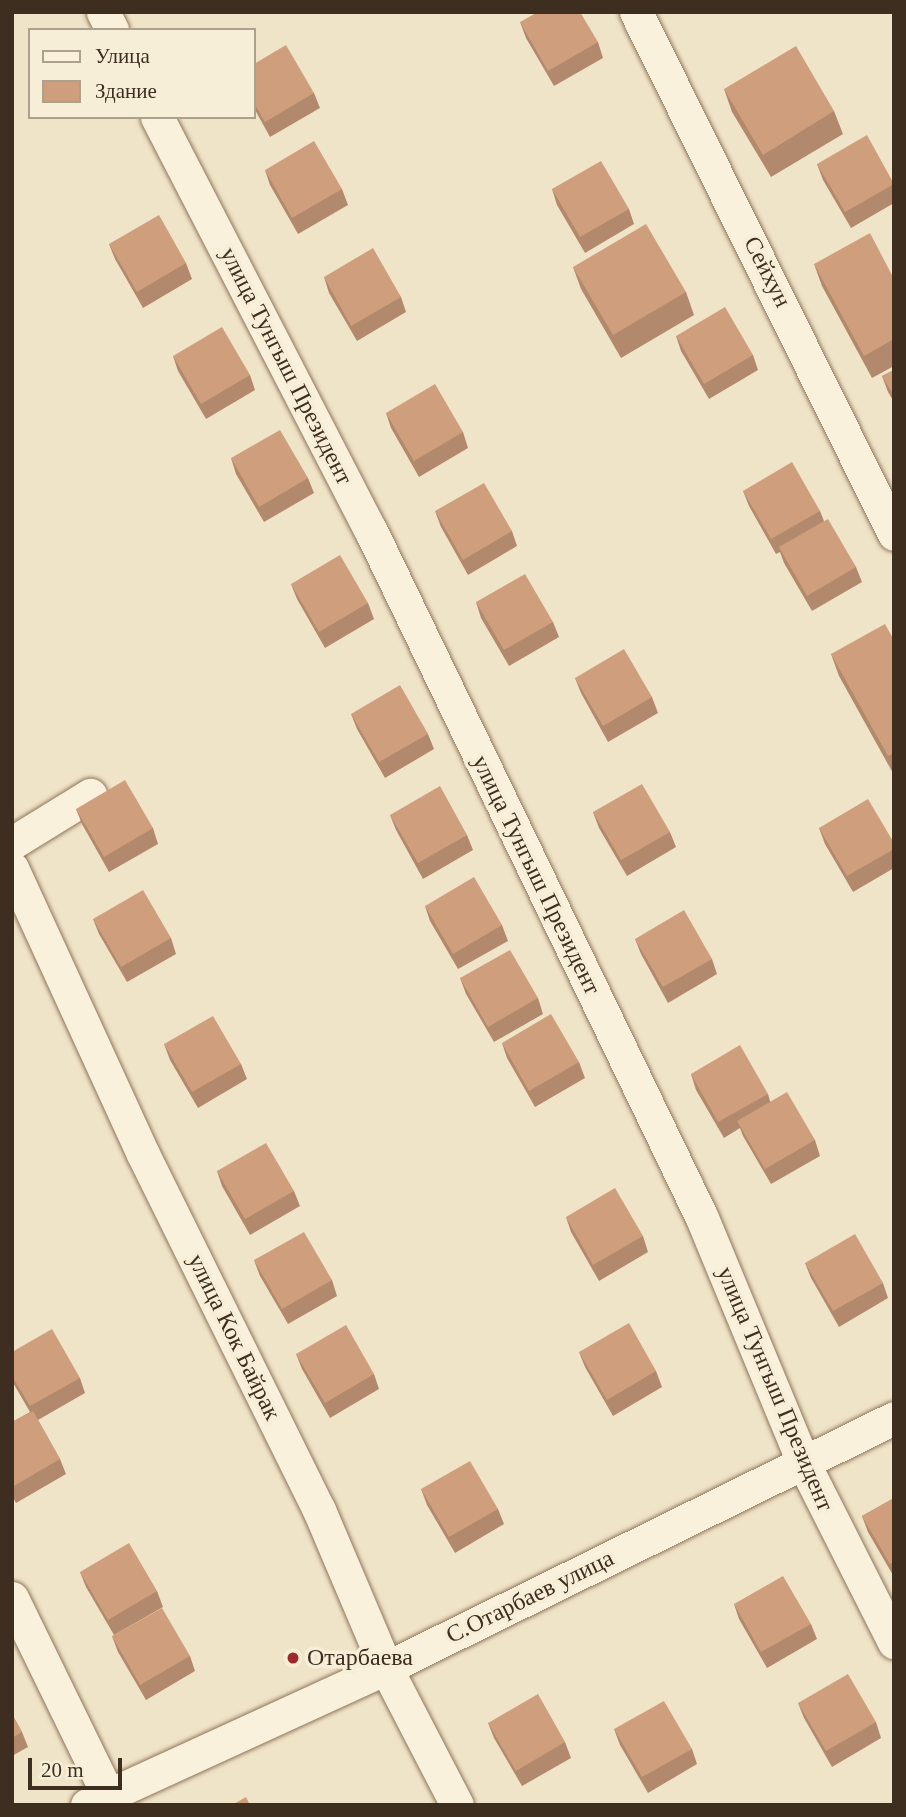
<!DOCTYPE html>
<html>
<head>
<meta charset="utf-8">
<style>
  body { margin:0 }
  #map { position:relative; width:906px; height:1817px; overflow:hidden; background:#f0e4c8; font-family:Georgia,serif }
  div>[style] { position:absolute }
  .roads { filter:drop-shadow(0 0 2px #8d765c) drop-shadow(0 0 2px #8d765c) }
  .minor>* { height:33px; margin:-16.5px; padding:0 16.5px; transform-origin:16.5px; border-radius:16.5px; background:#faf1dc }
  .wall>* { inset:0; background:#b2896c }
  .building>* { inset:0; background:#cf9f7d }
  .dots>* { width:19px; height:19px; translate:-50% -50%; box-sizing:border-box; border:4px solid #f7eed8; border-radius:50% }
  span { translate:-50% -50%; white-space:nowrap; text-align:center; line-height:1.15; -webkit-text-stroke:7px #f7eed8; paint-order:stroke }
  .street-label { font-size:24px; color:#3d2e20 }
  .poi-label { font-size:24px; color:#3d2e20 }
  .left { translate:0 -50%; text-align:left }
  .frame { position:absolute; inset:0; border:14px solid #3d2e20; pointer-events:none }
  .legend { position:absolute; left:28px; top:28px; width:228px; height:91px; box-sizing:border-box; background:#f7eed8; border:2px solid #ada18e; margin:0; padding:9px 12px; list-style:none; font-size:21px; color:#3d2e20 }
  .legend li { display:flex; align-items:center; gap:14px; height:35px }
  .legend b { width:35px; border:2px solid #ada18e }
  .scale { position:absolute; left:28px; top:1758px; width:94px; height:32px; box-sizing:border-box; border:4px solid #3d2e20; border-top:0; padding-left:9px; font-size:21px; line-height:24px; white-space:nowrap; color:#3d2e20; -webkit-text-stroke:5px #f7eed8; paint-order:stroke }
</style>
</head>
<body>
<div id="map">
  <div class="roads">
    <div class="minor">
      <i style="left:103px;top:12px;width:20px;rotate:63deg"></i>
      <i style="left:636px;top:12px;width:582px;rotate:63.7deg"></i>
      <i style="left:157px;top:117px;width:464px;rotate:62.7deg"></i>
      <i style="left:370px;top:529px;width:765px;rotate:64.27deg"></i>
      <i style="left:702px;top:1218px;width:264px;rotate:67.5deg"></i>
      <i style="left:803px;top:1462px;width:202px;rotate:63.2deg"></i>
      <i style="left:12px;top:843px;width:92px;rotate:-31.6deg"></i>
      <i style="left:12px;top:868px;width:315px;rotate:65.4deg"></i>
      <i style="left:143px;top:1154px;width:397px;rotate:63.7deg"></i>
      <i style="left:319px;top:1510px;width:172px;rotate:67deg"></i>
      <i style="left:386px;top:1668px;width:154px;rotate:62.6deg"></i>
      <i style="left:12px;top:1598px;width:230px;rotate:64deg"></i>
      <i style="left:87px;top:1805px;width:329px;rotate:-24.6deg"></i>
      <i style="left:386px;top:1668px;width:566px;rotate:-26.2deg"></i>
    </div>
  </div>
  <div class="wall">
    <i style="clip-path:polygon(520px 22px,598px 42px,603px 58px,554px 86px,526px 38px)"></i>
    <i style="clip-path:polygon(254px 64px,314px 93px,320px 108px,270px 137px,254px 108px)"></i>
    <i style="clip-path:polygon(724px 89px,834px 111px,843px 134px,771px 177px,732px 112px)"></i>
    <i style="clip-path:polygon(817px 164px,894px 183px,894px 203px,851px 228px,823px 180px)"></i>
    <i style="clip-path:polygon(265px 170px,342px 189px,348px 205px,298px 234px,270px 185px)"></i>
    <i style="clip-path:polygon(552px 189px,629px 209px,634px 224px,585px 253px,557px 205px)"></i>
    <i style="clip-path:polygon(109px 244px,186px 263px,192px 279px,143px 308px,115px 259px)"></i>
    <i style="clip-path:polygon(814px 264px,894px 279px,894px 366px,872px 378px,822px 286px)"></i>
    <i style="clip-path:polygon(573px 267px,686px 292px,694px 315px,621px 358px,581px 289px)"></i>
    <i style="clip-path:polygon(324px 277px,401px 297px,406px 312px,357px 341px,329px 293px)"></i>
    <i style="clip-path:polygon(676px 336px,753px 355px,758px 370px,709px 399px,681px 351px)"></i>
    <i style="clip-path:polygon(173px 356px,250px 375px,255px 390px,206px 419px,178px 371px)"></i>
    <i style="clip-path:polygon(894px 370px,894px 402px,888px 392px,882px 376px)"></i>
    <i style="clip-path:polygon(386px 413px,463px 432px,468px 448px,419px 477px,391px 428px)"></i>
    <i style="clip-path:polygon(231px 458px,308px 478px,314px 493px,264px 522px,236px 474px)"></i>
    <i style="clip-path:polygon(743px 491px,820px 511px,824px 521px,856px 567px,862px 582px,812px 611px,784px 563px,780px 552px,776px 554px,749px 506px)"></i>
    <i style="clip-path:polygon(435px 511px,512px 531px,517px 546px,468px 575px,441px 527px)"></i>
    <i style="clip-path:polygon(291px 584px,368px 603px,374px 619px,325px 648px,297px 599px)"></i>
    <i style="clip-path:polygon(476px 602px,553px 622px,559px 637px,509px 666px,481px 618px)"></i>
    <i style="clip-path:polygon(894px 640px,894px 775px,839px 676px,831px 654px)"></i>
    <i style="clip-path:polygon(575px 678px,652px 697px,658px 713px,608px 742px,581px 693px)"></i>
    <i style="clip-path:polygon(351px 714px,428px 734px,434px 749px,385px 778px,357px 729px)"></i>
    <i style="clip-path:polygon(76px 809px,153px 828px,158px 844px,109px 872px,82px 824px)"></i>
    <i style="clip-path:polygon(593px 812px,670px 832px,676px 847px,627px 876px,599px 828px)"></i>
    <i style="clip-path:polygon(390px 815px,467px 835px,473px 850px,423px 879px,396px 830px)"></i>
    <i style="clip-path:polygon(819px 828px,894px 843px,894px 868px,853px 892px,825px 844px)"></i>
    <i style="clip-path:polygon(425px 906px,502px 925px,508px 941px,458px 969px,430px 921px)"></i>
    <i style="clip-path:polygon(93px 919px,171px 938px,176px 954px,127px 982px,99px 934px)"></i>
    <i style="clip-path:polygon(635px 939px,712px 959px,717px 974px,668px 1003px,641px 954px)"></i>
    <i style="clip-path:polygon(460px 978px,538px 998px,543px 1014px,494px 1042px,466px 994px)"></i>
    <i style="clip-path:polygon(502px 1043px,579px 1062px,585px 1078px,535px 1107px,507px 1058px)"></i>
    <i style="clip-path:polygon(164px 1044px,241px 1064px,247px 1079px,198px 1108px,170px 1060px)"></i>
    <i style="clip-path:polygon(691px 1074px,768px 1094px,770px 1101px,815px 1140px,820px 1156px,771px 1184px,743px 1136px,740px 1128px,724px 1138px,696px 1090px)"></i>
    <i style="clip-path:polygon(217px 1171px,294px 1191px,300px 1206px,250px 1235px,222px 1186px)"></i>
    <i style="clip-path:polygon(566px 1217px,643px 1236px,648px 1252px,599px 1281px,571px 1232px)"></i>
    <i style="clip-path:polygon(254px 1260px,332px 1280px,337px 1296px,288px 1324px,260px 1276px)"></i>
    <i style="clip-path:polygon(805px 1263px,883px 1283px,888px 1298px,839px 1327px,811px 1278px)"></i>
    <i style="clip-path:polygon(12px 1352px,80px 1378px,85px 1393px,38px 1420px,60px 1459px,66px 1474px,16px 1503px,12px 1496px,12px 1422px,30px 1412px,12px 1381px)"></i>
    <i style="clip-path:polygon(579px 1352px,656px 1371px,662px 1387px,613px 1416px,585px 1367px)"></i>
    <i style="clip-path:polygon(296px 1354px,374px 1374px,379px 1389px,330px 1418px,302px 1369px)"></i>
    <i style="clip-path:polygon(421px 1489px,498px 1509px,504px 1524px,455px 1553px,427px 1505px)"></i>
    <i style="clip-path:polygon(894px 1498px,894px 1577px,868px 1532px,862px 1516px)"></i>
    <i style="clip-path:polygon(80px 1572px,157px 1591px,163px 1607px,114px 1635px,86px 1587px)"></i>
    <i style="clip-path:polygon(734px 1604px,811px 1624px,817px 1639px,767px 1668px,739px 1619px)"></i>
    <i style="clip-path:polygon(112px 1636px,190px 1656px,195px 1671px,146px 1700px,118px 1652px)"></i>
    <i style="clip-path:polygon(798px 1703px,876px 1722px,881px 1738px,832px 1767px,804px 1718px)"></i>
    <i style="clip-path:polygon(12px 1714px,22px 1732px,28px 1747px,12px 1756px)"></i>
    <i style="clip-path:polygon(488px 1723px,565px 1742px,571px 1758px,522px 1786px,494px 1738px)"></i>
    <i style="clip-path:polygon(614px 1729px,692px 1749px,697px 1764px,648px 1793px,620px 1745px)"></i>
  </div>
  <div class="building">
    <i style="clip-path:polygon(538px 12px,580px 12px,598px 42px,548px 71px,520px 22px)"></i>
    <i style="clip-path:polygon(286px 45px,314px 93px,265px 122px,254px 103px,254px 64px)"></i>
    <i style="clip-path:polygon(796px 46px,834px 111px,763px 155px,724px 89px)"></i>
    <i style="clip-path:polygon(867px 135px,894px 184px,845px 212px,817px 164px)"></i>
    <i style="clip-path:polygon(314px 141px,342px 189px,292px 218px,265px 170px)"></i>
    <i style="clip-path:polygon(601px 161px,629px 209px,580px 237px,552px 189px)"></i>
    <i style="clip-path:polygon(159px 215px,186px 263px,137px 292px,109px 244px)"></i>
    <i style="clip-path:polygon(646px 224px,686px 292px,613px 335px,573px 267px)"></i>
    <i style="clip-path:polygon(870px 233px,894px 279px,894px 339px,864px 356px,814px 264px)"></i>
    <i style="clip-path:polygon(373px 248px,401px 297px,351px 326px,324px 277px)"></i>
    <i style="clip-path:polygon(725px 307px,753px 355px,704px 384px,676px 336px)"></i>
    <i style="clip-path:polygon(222px 327px,250px 375px,201px 404px,173px 356px)"></i>
    <i style="clip-path:polygon(894px 370px,894px 396px,882px 376px)"></i>
    <i style="clip-path:polygon(435px 384px,463px 432px,414px 461px,386px 413px)"></i>
    <i style="clip-path:polygon(280px 430px,308px 478px,259px 507px,231px 458px)"></i>
    <i style="clip-path:polygon(792px 462px,820px 511px,771px 539px,743px 491px)"></i>
    <i style="clip-path:polygon(484px 483px,512px 531px,463px 560px,435px 511px)"></i>
    <i style="clip-path:polygon(828px 519px,856px 567px,807px 596px,779px 547px)"></i>
    <i style="clip-path:polygon(340px 555px,368px 603px,319px 632px,291px 584px)"></i>
    <i style="clip-path:polygon(525px 574px,553px 622px,504px 650px,476px 602px)"></i>
    <i style="clip-path:polygon(885px 624px,894px 640px,894px 753px,888px 756px,831px 654px)"></i>
    <i style="clip-path:polygon(624px 649px,652px 697px,603px 726px,575px 678px)"></i>
    <i style="clip-path:polygon(400px 685px,428px 734px,379px 762px,351px 714px)"></i>
    <i style="clip-path:polygon(125px 780px,153px 828px,104px 857px,76px 809px)"></i>
    <i style="clip-path:polygon(642px 784px,670px 832px,621px 860px,593px 812px)"></i>
    <i style="clip-path:polygon(440px 786px,467px 835px,418px 863px,390px 815px)"></i>
    <i style="clip-path:polygon(868px 799px,894px 843px,894px 849px,847px 876px,819px 828px)"></i>
    <i style="clip-path:polygon(474px 877px,502px 925px,453px 954px,425px 906px)"></i>
    <i style="clip-path:polygon(143px 890px,171px 938px,121px 967px,93px 919px)"></i>
    <i style="clip-path:polygon(684px 910px,712px 959px,663px 987px,635px 939px)"></i>
    <i style="clip-path:polygon(510px 950px,538px 998px,488px 1027px,460px 978px)"></i>
    <i style="clip-path:polygon(551px 1014px,579px 1062px,529px 1091px,502px 1043px)"></i>
    <i style="clip-path:polygon(213px 1016px,241px 1064px,192px 1092px,164px 1044px)"></i>
    <i style="clip-path:polygon(740px 1045px,768px 1094px,718px 1122px,691px 1074px)"></i>
    <i style="clip-path:polygon(787px 1092px,815px 1140px,765px 1169px,737px 1121px)"></i>
    <i style="clip-path:polygon(266px 1143px,294px 1191px,245px 1219px,217px 1171px)"></i>
    <i style="clip-path:polygon(615px 1188px,643px 1236px,593px 1265px,566px 1217px)"></i>
    <i style="clip-path:polygon(304px 1232px,332px 1280px,282px 1309px,254px 1260px)"></i>
    <i style="clip-path:polygon(855px 1234px,883px 1283px,833px 1311px,805px 1263px)"></i>
    <i style="clip-path:polygon(629px 1323px,656px 1371px,607px 1400px,579px 1352px)"></i>
    <i style="clip-path:polygon(346px 1325px,374px 1374px,325px 1403px,296px 1354px)"></i>
    <i style="clip-path:polygon(52px 1329px,80px 1378px,30px 1406px,12px 1376px,12px 1352px)"></i>
    <i style="clip-path:polygon(33px 1411px,60px 1459px,12px 1487px,12px 1422px)"></i>
    <i style="clip-path:polygon(470px 1461px,498px 1509px,449px 1537px,421px 1489px)"></i>
    <i style="clip-path:polygon(894px 1498px,894px 1562px,890px 1564px,862px 1516px)"></i>
    <i style="clip-path:polygon(129px 1543px,157px 1591px,108px 1620px,80px 1572px)"></i>
    <i style="clip-path:polygon(783px 1576px,811px 1624px,761px 1652px,734px 1604px)"></i>
    <i style="clip-path:polygon(162px 1608px,190px 1656px,140px 1685px,112px 1636px)"></i>
    <i style="clip-path:polygon(848px 1674px,876px 1722px,826px 1751px,798px 1703px)"></i>
    <i style="clip-path:polygon(538px 1694px,565px 1742px,516px 1771px,488px 1723px)"></i>
    <i style="clip-path:polygon(664px 1701px,692px 1749px,642px 1777px,614px 1729px)"></i>
    <i style="clip-path:polygon(12px 1714px,22px 1732px,12px 1738px)"></i>
    <i style="clip-path:polygon(246px 1797px,250px 1805px,232px 1805px)"></i>
  </div>
  <div class="dots">
    <i style="left:293px;top:1658px;background:#9e2a2b"></i>
  </div>
  <div class="street-label">
    <span style="left:767px;top:272px;rotate:63deg">Сейхун</span>
    <span style="left:286px;top:366px;rotate:63deg">улица Тунгыш Президент</span>
    <span style="left:536px;top:875px;rotate:64deg">улица Тунгыш Президент</span>
    <span style="left:234px;top:1337px;rotate:64deg">улица Кок Байрак</span>
    <span style="left:775px;top:1389px;rotate:67deg">улица Тунгыш Президент</span>
    <span style="left:530px;top:1597px;rotate:-26deg">С.Отарбаев улица</span>
  </div>
  <div class="poi-label">
    <span class="left" style="left:307px;top:1658px">Отарбаева</span>
  </div>
  <div class="frame"></div>
  <ul class="legend">
  <li><b style="height:9px;background:#faf1dc"></b>Улица</li>
  <li><b style="height:19px;background:#cf9f7d"></b>Здание</li>
  </ul>
  <div class="scale">20 m</div>
</div>
</body>
</html>
